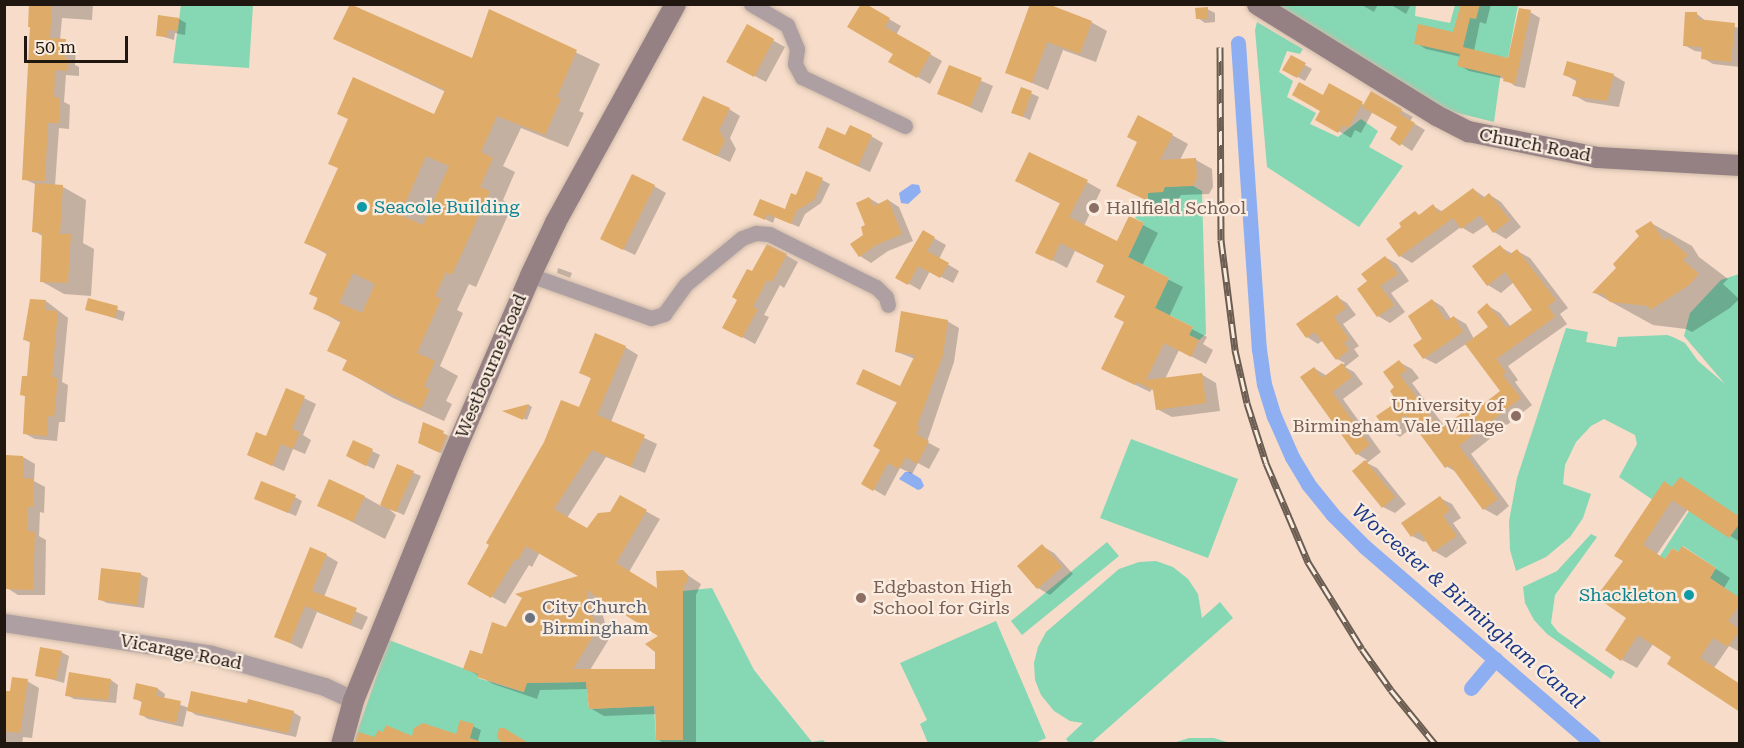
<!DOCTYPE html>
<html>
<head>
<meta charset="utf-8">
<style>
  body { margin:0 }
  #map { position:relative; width:1744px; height:748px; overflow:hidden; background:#f6dcc9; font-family:"Roboto Serif",serif }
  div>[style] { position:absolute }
  .green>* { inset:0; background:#86d7b4 }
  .water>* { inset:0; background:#8eaef2 }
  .shadow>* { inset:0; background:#0003 }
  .canal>* { height:15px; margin:-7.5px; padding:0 7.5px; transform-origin:7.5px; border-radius:7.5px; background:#8eaef2 }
  .building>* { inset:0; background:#dfab68 }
  .roads { filter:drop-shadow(0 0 2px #cfb9a8) drop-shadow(0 0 2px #cfb9a8) }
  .minor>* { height:15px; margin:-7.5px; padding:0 7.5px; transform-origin:7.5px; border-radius:7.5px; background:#aea0a2 }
  .tertiary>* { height:18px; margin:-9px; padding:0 9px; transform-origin:9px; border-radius:9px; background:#aea0a2 }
  .secondary>* { height:21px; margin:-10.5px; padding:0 10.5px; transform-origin:10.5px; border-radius:10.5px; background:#958083 }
  .rail>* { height:7px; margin-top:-3.5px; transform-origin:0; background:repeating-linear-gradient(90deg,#fbece0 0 14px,#6b5d51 0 28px); box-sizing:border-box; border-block:2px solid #6b5d51 }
  .dots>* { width:16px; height:16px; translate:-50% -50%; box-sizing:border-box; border:3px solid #fbece0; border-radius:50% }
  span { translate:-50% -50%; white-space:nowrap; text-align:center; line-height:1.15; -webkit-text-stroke:4.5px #fbece0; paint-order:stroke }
  .street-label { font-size:18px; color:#1f1710 }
  .culture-label { font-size:18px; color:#0d838f }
  .left { translate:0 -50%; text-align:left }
  .right { translate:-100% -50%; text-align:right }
  .education-label { font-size:18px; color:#785e54 }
  .worship-label { font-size:18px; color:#5b616d }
  .water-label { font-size:20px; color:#1b3885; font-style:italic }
  .frame { position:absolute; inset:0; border:6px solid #1f1710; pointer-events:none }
  .scale { position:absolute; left:24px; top:36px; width:104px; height:27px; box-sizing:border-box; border:3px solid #1f1710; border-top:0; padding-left:8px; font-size:18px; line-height:21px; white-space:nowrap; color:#1f1710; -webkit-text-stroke:4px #fbece0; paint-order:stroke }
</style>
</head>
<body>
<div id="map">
  <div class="green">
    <i style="clip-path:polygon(181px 5px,253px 5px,249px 68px,173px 63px)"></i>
    <i style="clip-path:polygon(1276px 5px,1416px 5px,1415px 16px,1450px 23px,1455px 5px,1518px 5px,1508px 58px,1503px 57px,1494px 122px,1449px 111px)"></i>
    <i style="clip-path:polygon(1257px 22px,1303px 49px,1300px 54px,1287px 51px,1279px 72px,1293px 81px,1287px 97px,1316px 113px,1310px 124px,1338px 137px,1361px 119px,1378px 131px,1369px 147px,1403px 166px,1359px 227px,1267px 167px,1255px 30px)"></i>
    <i style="clip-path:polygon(1183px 186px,1193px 186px,1202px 191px,1206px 334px,1199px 340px,1189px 335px,1193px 327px,1155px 308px,1169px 278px,1128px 257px,1144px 223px,1135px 218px,1148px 193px,1165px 187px)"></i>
    <i style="clip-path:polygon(1739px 274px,1739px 598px,1710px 578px,1716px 568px,1683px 546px,1678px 552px,1672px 548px,1665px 559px,1660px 556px,1689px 511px,1665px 491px,1653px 500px,1619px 477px,1637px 444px,1635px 435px,1604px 419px,1591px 426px,1576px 442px,1565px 465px,1563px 484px,1591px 494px,1583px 518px,1570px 537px,1546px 557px,1516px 571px,1510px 550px,1509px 521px,1517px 478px,1566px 328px,1588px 332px,1586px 342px,1616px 347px,1618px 337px,1667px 335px,1673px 337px,1685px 343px,1698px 361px,1725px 384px,1684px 336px,1690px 313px,1721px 280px)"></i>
    <i style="clip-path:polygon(1131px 439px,1238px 479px,1208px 558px,1100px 518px)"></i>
    <i style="clip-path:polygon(1591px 534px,1597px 537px,1555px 595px,1551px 623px,1558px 632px,1615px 672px,1611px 679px,1547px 634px,1534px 620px,1525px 603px,1523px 587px,1557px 571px)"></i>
    <i style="clip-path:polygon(1107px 542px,1119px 556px,1022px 635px,1011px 621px)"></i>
    <i style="clip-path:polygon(1156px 561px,1173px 567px,1188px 579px,1198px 594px,1202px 618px,1220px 602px,1233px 618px,1091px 743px,1069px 743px,1066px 739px,1083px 723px,1070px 721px,1054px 711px,1041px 695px,1035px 680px,1034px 663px,1038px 647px,1046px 632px,1119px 569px,1139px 562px)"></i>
    <i style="clip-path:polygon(712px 588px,754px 670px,812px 742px,823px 740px,826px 743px,353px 744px,389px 640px,478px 674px,478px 678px,523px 692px,527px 683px,586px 682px,589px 709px,654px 706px,656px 740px,682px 740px,683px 591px)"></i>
    <i style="clip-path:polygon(996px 621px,1046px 738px,1033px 744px,928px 743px,920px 724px,927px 720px,900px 663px)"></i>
    <i style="clip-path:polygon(1189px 738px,1214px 738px,1230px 743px,1173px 743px)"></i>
  </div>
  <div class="water">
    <i style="clip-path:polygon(912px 184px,919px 185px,921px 192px,908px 204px,901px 203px,899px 193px)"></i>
    <i style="clip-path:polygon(905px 472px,910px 472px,921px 479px,924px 486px,921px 489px,918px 490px,899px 479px)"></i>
  </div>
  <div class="shadow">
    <i style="clip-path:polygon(31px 4px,93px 4px,92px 20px,62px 18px,60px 40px,76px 46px,75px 65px,79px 67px,79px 76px,66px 75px,64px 102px,70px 105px,69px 129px,59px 128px,55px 186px,63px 187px,86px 200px,83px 243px,94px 249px,91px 296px,64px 294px,41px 281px,44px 237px,34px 231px,37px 185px,24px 179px)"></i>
    <i style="clip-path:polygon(863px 4px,901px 26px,896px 35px,942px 61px,930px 84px,890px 61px,895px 53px)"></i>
    <i style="clip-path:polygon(1032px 4px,1091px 22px,1107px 31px,1096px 62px,1063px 50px,1048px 90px,1007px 72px)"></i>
    <i style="clip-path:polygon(1360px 4px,1378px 4px,1374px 12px)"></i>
    <i style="clip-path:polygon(1390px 4px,1411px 4px,1406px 14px)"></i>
    <i style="clip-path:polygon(1462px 4px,1491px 4px,1486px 24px,1480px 22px,1474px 51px,1509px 59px,1530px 12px,1540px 18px,1525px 88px,1515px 86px,1505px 79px,1469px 71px,1459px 65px,1461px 57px,1426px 49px,1416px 43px,1455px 34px)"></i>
    <i style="clip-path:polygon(1207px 9px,1215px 13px,1215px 22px,1205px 23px,1198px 18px)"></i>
    <i style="clip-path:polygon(490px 11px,600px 64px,579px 111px,584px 113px,568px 147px,521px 128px,503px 166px,515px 172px,503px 200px,512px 206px,476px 287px,469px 284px,457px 310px,463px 313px,440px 366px,458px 376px,446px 401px,452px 404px,444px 421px,393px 398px,344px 370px,348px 361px,329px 350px,341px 323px,315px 308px,328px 255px,306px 242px,435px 116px,446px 92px,335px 39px,472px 60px)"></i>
    <i style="clip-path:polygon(1697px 14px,1707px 22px,1740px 28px,1740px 67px,1713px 64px,1703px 58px,1703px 52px,1695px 51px,1684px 45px)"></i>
    <i style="clip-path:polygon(179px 19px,186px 23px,185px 35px,175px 33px,174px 40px,157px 35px)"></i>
    <i style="clip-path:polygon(747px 26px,785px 47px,766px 82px,740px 68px)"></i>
    <i style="clip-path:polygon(1291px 57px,1312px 69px,1305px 81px,1284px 69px)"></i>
    <i style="clip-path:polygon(950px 67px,993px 86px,982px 113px,939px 93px)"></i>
    <i style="clip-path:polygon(1565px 75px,1613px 75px,1625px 82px,1619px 107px,1586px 102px,1574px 95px,1578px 82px)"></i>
    <i style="clip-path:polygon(1330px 85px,1364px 105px,1371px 93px,1413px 117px,1410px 121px,1425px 130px,1412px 151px,1392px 138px,1399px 127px,1373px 111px,1361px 133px,1355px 130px,1351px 138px,1317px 119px,1322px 111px,1323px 97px)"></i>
    <i style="clip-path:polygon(1022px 89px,1039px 97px,1030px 120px,1013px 112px)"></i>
    <i style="clip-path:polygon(729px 109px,740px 116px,730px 138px,736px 149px,730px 162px,696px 146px)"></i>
    <i style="clip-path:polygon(1172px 135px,1188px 144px,1180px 160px,1196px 160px,1212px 169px,1213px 187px,1209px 194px,1181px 195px,1178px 200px,1163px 201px,1163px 208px,1134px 194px)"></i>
    <i style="clip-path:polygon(871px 136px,883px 143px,870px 172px,831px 154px,846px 137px)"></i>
    <i style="clip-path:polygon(822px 180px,830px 184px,821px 203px,805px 214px,799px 227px,775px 217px,773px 223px,755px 214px,786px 211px,797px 197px)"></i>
    <i style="clip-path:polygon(1087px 182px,1101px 190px,1084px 226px,1117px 243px,1130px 218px,1158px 233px,1142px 266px,1183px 287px,1169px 317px,1207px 337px,1203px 344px,1213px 350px,1206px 364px,1179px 350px,1165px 379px,1201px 374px,1216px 383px,1220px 411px,1172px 417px,1157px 409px,1155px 390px,1152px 389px,1150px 392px,1117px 376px,1125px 323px,1126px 296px,1106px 266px,1075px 251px,1067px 268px,1052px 260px,1061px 204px,1031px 189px)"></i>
    <i style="clip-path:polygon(654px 186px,666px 193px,635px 255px,614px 245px)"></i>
    <i style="clip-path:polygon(1473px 189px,1486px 198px,1490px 195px,1501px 202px,1521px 227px,1506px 239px,1494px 232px,1488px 224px,1473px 234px,1461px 227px,1412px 263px,1400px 256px,1420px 216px,1433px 206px,1443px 212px)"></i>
    <i style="clip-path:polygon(869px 198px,879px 204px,888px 200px,899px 207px,913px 241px,888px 251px,871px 263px,860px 256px)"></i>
    <i style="clip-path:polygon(1651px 223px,1692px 246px,1699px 257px,1728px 279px,1723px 284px,1739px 299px,1730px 308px,1692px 332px,1686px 329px,1653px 325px,1595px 293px,1618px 268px)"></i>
    <i style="clip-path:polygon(923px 232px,946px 245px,939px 259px,959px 271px,953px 283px,930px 271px,920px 290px,897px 277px)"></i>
    <i style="clip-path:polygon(1500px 247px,1513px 254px,1517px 251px,1530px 258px,1568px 308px,1560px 314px,1567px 324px,1508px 366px,1518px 380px,1515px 382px,1532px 405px,1471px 454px,1509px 506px,1497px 516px,1484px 509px,1458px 473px,1446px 466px,1415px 425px,1400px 437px,1388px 430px,1399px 402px,1397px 388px,1399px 362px,1412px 369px,1419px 378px,1412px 383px,1445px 427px,1474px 406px,1479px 409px,1502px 392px,1466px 344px,1436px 364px,1424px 358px,1432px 300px,1443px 307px,1451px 319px,1454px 317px,1466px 324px,1474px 339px,1490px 328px,1487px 305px,1500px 313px,1511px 327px,1534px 310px,1514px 282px,1501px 293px,1488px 285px,1474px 266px)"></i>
    <i style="clip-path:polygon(786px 255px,798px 262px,784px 288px,780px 285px,764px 315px,769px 317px,755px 344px,724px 327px,753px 273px)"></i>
    <i style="clip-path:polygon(1385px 257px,1397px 264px,1409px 281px,1391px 293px,1405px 312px,1390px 323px,1378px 316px,1369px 281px)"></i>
    <i style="clip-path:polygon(558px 268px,572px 273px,570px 278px,557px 273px)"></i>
    <i style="clip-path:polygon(1337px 297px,1347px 303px,1356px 315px,1343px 324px,1359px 346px,1354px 349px,1359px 356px,1345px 367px,1354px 372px,1363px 384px,1343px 399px,1381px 452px,1367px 463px,1377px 468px,1406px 504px,1395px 513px,1383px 507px,1354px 471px,1367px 460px,1357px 454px,1302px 377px,1314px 368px,1327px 376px,1345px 363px,1337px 359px,1323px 340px,1318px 344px,1307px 337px)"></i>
    <i style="clip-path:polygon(89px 300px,125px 312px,123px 321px,87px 309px)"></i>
    <i style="clip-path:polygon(46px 301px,68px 318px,62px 382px,68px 385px,65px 422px,59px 422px,57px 441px,35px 439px,24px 433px,26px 397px,22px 394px,28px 378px,31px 343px,25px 340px)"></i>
    <i style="clip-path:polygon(947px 321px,959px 328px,954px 362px,927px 442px,940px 449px,929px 469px,918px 463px,912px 474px,900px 468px,885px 496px,863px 483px,882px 449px,898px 403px,869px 390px,901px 388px,915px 359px,897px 352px)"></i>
    <i style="clip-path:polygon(evenodd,625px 347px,638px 355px,611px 422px,657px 444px,645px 473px,606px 457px,567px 518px,588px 530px,610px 514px,620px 497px,660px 519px,629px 572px,659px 590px,683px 572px,701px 584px,696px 595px,696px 744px,665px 744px,657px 739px,657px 714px,604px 716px,590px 708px,588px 689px,540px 690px,537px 699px,493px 684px,465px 668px,483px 656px,506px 629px,582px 577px,540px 552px,532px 567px,529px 565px,505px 604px,469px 584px,579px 409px,592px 379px,581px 372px,625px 347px,598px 596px,660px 636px,656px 671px,590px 670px,609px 639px,598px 596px)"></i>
    <i style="clip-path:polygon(287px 390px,316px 404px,303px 435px,311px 440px,305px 454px,293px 449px,284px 471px,249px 455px,267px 438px)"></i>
    <i style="clip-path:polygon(529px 405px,532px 407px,527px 420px,506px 411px)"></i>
    <i style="clip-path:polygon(424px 424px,451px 437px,448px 456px,427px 447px,420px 433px)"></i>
    <i style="clip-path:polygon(354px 442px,380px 455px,374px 469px,355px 460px)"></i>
    <i style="clip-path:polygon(8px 457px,23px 457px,35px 464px,34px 481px,45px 487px,44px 513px,40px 512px,39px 536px,46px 540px,45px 595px,18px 595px,7px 588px)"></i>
    <i style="clip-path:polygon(398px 466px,421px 476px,404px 515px,388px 508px,396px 515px,385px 539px,319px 505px,365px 497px,381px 506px)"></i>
    <i style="clip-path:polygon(1673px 489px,1740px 517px,1740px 542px,1688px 509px,1657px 554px,1666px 560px,1679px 554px,1698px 557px,1730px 578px,1724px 588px,1740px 598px,1740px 652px,1729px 646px,1714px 668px,1673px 657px,1653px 644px,1637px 668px,1622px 660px,1628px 617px,1625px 561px)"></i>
    <i style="clip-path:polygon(295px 497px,302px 501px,296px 516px,263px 502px)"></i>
    <i style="clip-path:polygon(1440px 498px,1452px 504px,1461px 518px,1453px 523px,1467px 543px,1446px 558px,1434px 551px,1427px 540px,1424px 542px,1412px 536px)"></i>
    <i style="clip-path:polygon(1042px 546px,1054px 553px,1073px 574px,1050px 595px,1038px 588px)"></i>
    <i style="clip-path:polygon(326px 555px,338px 562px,324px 597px,368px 617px,362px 630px,317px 612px,302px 649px,276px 636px)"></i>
    <i style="clip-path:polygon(140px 574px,148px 578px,144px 608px,107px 603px,99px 599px)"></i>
    <i style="clip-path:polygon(61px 652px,69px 656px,64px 683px,36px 675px)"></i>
    <i style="clip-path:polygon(70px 674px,111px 680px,118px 685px,116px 703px,74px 699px,67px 695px)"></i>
    <i style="clip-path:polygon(27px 681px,39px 688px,32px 738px,23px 737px,22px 744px,4px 744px,7px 692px,12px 693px)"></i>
    <i style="clip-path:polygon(158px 689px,165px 694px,164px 699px,189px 708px,248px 705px,293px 712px,301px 717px,296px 737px,196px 715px,187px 709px,183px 727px,148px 719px,140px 714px,143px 703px,134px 698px)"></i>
    <i style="clip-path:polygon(461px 721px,481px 730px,477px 744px,376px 739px,457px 736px)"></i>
  </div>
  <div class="canal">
    <i style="left:1238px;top:43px;width:307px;rotate:86.1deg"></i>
    <i style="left:1259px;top:349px;width:35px;rotate:82deg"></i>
    <i style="left:1264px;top:384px;width:34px;rotate:73deg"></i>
    <i style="left:1274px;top:416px;width:45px;rotate:66.3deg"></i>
    <i style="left:1292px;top:457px;width:31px;rotate:59deg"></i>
    <i style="left:1308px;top:484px;width:38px;rotate:51deg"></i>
    <i style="left:1332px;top:514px;width:47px;rotate:45deg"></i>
    <i style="left:1365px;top:547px;width:301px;rotate:40.8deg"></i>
    <i style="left:1471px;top:688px;width:38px;rotate:-50deg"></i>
  </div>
  <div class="building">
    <i style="clip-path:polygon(29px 4px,52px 4px,50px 38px,66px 39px,65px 59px,69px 59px,68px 71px,55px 70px,54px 97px,60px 98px,59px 123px,48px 123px,45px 181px,22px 180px,30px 27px,28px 27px)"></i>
    <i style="clip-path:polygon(evenodd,350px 4px,472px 58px,489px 9px,577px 50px,557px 97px,561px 99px,545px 135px,497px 116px,481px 152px,493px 158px,480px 187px,490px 191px,452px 275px,446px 272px,435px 296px,441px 299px,417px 353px,435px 361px,424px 387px,430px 389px,421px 409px,342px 370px,347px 360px,327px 351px,341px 321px,313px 309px,318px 298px,309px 294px,327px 253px,304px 243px,338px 168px,328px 164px,348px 119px,337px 114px,353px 77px,434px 114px,445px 90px,333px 39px,350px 4px,426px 156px,449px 166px,423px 225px,400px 215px,426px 156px,350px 4px,353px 273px,375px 284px,362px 313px,339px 303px,353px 273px)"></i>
    <i style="clip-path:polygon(861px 4px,866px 4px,890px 18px,885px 27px,931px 53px,917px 78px,888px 62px,893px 54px,847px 27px)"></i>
    <i style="clip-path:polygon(1030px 4px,1048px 4px,1092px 21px,1080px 54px,1047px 42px,1032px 83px,1005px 73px)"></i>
    <i style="clip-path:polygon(1461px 4px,1480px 4px,1476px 19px,1470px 18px,1463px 47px,1508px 58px,1519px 8px,1531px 10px,1515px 84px,1503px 81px,1504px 77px,1457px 66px,1460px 54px,1414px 44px,1418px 24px,1453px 32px)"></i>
    <i style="clip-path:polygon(1208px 7px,1208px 19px,1196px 19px,1195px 8px)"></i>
    <i style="clip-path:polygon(1685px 12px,1697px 12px,1697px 19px,1735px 23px,1731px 62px,1701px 59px,1702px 47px,1683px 46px)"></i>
    <i style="clip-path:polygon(158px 15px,179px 18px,178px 31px,168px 30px,167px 37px,156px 36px)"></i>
    <i style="clip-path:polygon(747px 24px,774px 39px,754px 77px,726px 62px)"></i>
    <i style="clip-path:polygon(1291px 55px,1306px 63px,1297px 78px,1282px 70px)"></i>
    <i style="clip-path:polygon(1567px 61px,1614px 74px,1607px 101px,1572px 96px,1577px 79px,1563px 75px)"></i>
    <i style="clip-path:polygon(949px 65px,982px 78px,970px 107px,937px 94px)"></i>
    <i style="clip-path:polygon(1299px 82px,1323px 95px,1329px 83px,1363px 102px,1348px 128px,1343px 125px,1338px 133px,1315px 120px,1320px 111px,1292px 95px)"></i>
    <i style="clip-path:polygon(1021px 87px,1032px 91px,1023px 117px,1011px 113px)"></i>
    <i style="clip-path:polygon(1371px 91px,1402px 109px,1400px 114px,1415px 123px,1400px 146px,1390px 139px,1397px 127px,1362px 107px)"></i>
    <i style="clip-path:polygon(703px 96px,730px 108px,719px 130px,725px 141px,717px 156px,682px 140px)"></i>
    <i style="clip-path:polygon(1138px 115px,1173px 134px,1160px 160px,1196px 158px,1197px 178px,1193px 186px,1165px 187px,1163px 192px,1148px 193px,1148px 201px,1116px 186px,1137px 142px,1127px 137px)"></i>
    <i style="clip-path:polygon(850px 125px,872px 135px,858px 166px,818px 148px,827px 127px,845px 135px)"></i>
    <i style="clip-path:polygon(1029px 152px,1088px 180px,1069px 217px,1117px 241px,1129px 216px,1144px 223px,1128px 257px,1169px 278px,1155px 308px,1193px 327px,1189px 335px,1199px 340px,1191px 357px,1164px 343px,1146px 380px,1202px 373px,1206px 403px,1156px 410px,1153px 390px,1137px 382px,1135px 385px,1101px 369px,1124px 322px,1114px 317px,1125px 296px,1096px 282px,1104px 265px,1060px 243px,1052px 261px,1035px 253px,1060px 203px,1015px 181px)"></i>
    <i style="clip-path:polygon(806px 171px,823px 178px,814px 200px,797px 210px,791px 224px,767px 214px,765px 220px,753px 215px,760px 199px,785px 209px,791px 193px,796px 195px)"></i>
    <i style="clip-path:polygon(632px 174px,655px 185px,623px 250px,600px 239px)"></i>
    <i style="clip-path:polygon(35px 183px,63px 185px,60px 234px,71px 234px,68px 283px,40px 282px,42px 233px,32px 232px)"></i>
    <i style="clip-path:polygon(1473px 188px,1482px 199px,1489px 193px,1510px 220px,1493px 233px,1480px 215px,1461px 229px,1453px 218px,1399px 257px,1386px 239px,1401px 227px,1399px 223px,1415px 211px,1419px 215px,1433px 204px,1439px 213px)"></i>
    <i style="clip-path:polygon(869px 197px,874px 206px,888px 199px,902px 234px,876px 245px,859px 257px,850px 244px,863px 235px,861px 227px,865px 225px,856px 203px)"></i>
    <i style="clip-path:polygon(1651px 221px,1664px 241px,1667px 237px,1688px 255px,1683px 260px,1699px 274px,1689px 285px,1650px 310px,1648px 306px,1610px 302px,1603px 294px,1592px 293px,1616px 268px,1613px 264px,1639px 236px,1635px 231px)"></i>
    <i style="clip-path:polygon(923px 230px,935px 237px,927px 251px,949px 263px,940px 278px,918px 266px,908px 285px,895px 278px)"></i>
    <i style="clip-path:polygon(767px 244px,787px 254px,772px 282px,767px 280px,753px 307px,758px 309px,742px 338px,722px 328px,737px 300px,732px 297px,747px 269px,752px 271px)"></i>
    <i style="clip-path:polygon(1500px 245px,1509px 255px,1517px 249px,1556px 300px,1548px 306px,1555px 317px,1496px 359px,1506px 372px,1503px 375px,1521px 398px,1459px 446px,1498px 499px,1483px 510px,1450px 465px,1445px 468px,1406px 415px,1387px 431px,1376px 416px,1397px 402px,1390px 391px,1394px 387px,1383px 372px,1399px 360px,1407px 370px,1400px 375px,1440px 429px,1474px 404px,1477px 409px,1500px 391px,1465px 344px,1488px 327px,1477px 312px,1487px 303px,1507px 328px,1532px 310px,1505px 272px,1487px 286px,1472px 266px)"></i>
    <i style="clip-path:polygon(1385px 256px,1398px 274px,1380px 286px,1394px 305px,1377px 317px,1357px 289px,1367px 281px,1361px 274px)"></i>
    <i style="clip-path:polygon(1337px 295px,1346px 308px,1334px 317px,1349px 339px,1344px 343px,1349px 350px,1336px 360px,1315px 332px,1306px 338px,1296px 324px)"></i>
    <i style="clip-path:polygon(88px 298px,118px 306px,115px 318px,85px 310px)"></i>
    <i style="clip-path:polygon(30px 299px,46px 300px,45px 310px,58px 311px,52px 377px,58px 378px,54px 417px,48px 416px,47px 436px,23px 434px,25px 396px,20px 395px,22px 376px,27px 376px,30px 341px,23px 340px)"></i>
    <i style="clip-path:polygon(1432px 299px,1446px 321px,1454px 316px,1463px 332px,1423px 359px,1413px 345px,1422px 339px,1408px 316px)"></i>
    <i style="clip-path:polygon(901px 311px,948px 320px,943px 355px,917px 426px,920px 427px,916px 434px,929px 441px,917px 464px,906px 457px,899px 469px,888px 463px,873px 491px,861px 484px,880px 450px,873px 446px,897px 402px,856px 384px,863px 369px,900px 386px,915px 355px,895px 352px)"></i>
    <i style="clip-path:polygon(evenodd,595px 333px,626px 346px,597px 415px,645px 435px,631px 467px,592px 450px,554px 509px,587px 528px,598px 513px,610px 512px,620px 495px,647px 510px,616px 563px,657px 588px,656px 571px,683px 570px,688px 575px,687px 582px,683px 587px,683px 740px,656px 740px,655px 706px,589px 709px,586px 682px,527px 683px,524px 692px,477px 677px,478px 674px,463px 669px,470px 650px,482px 654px,492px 622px,506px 627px,522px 598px,515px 594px,578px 576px,526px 546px,518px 560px,515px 559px,491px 598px,467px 584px,489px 545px,486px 543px,544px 442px,561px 400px,579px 407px,591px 378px,579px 373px,595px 333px,586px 590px,658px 636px,645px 644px,655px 652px,655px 669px,573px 669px,596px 631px,586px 590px)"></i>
    <i style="clip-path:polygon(1342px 363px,1352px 377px,1332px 392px,1370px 445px,1356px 455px,1300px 377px,1314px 367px,1322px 378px)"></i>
    <i style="clip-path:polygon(286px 388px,305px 396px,292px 429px,300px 432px,293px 449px,281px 444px,272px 466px,247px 455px,256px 432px,266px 436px)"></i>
    <i style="clip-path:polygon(529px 404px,523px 420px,502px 411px)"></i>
    <i style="clip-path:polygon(423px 422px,444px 431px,443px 434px,447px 435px,440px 453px,418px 443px)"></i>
    <i style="clip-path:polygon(353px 440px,373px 449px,366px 466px,346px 456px)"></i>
    <i style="clip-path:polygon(6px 455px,23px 456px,23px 478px,33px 479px,33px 507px,28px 507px,28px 531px,35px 532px,33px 590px,5px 589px)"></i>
    <i style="clip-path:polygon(1365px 460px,1395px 497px,1382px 508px,1352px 471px)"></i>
    <i style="clip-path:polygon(397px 464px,414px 471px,396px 512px,380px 505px)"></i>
    <i style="clip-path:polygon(1680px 477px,1740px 517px,1740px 523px,1729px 538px,1672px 500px,1643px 545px,1665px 559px,1672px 548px,1678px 552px,1682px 546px,1716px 568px,1710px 578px,1740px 598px,1740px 604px,1728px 621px,1740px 630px,1728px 647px,1713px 638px,1700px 658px,1740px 684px,1740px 712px,1667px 664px,1671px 657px,1638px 635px,1621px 661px,1605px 650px,1626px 618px,1596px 597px,1623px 561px,1614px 556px,1664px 481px,1672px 487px)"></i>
    <i style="clip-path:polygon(329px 479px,365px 496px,353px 522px,317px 506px)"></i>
    <i style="clip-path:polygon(261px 481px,296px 495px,288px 513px,254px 499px)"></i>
    <i style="clip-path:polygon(1440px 496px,1450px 510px,1443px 516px,1457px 536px,1433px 552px,1419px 531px,1411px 537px,1401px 523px)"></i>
    <i style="clip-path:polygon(1042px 544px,1062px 567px,1037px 589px,1017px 566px)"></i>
    <i style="clip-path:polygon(310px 547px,327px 554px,312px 591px,357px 608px,350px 625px,305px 606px,290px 643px,274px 637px)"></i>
    <i style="clip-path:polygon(101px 568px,141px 573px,137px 605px,98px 600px)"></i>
    <i style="clip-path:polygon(40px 647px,62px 651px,56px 680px,35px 676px)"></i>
    <i style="clip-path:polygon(69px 672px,111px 679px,108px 700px,65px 696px)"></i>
    <i style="clip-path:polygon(12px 677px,28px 679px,20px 733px,4px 731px,6px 691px,10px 691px)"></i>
    <i style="clip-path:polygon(136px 683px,158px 688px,156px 696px,181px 701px,176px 723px,139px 715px,142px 701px,133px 699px)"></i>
    <i style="clip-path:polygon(191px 691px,247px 703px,248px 699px,294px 711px,288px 733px,187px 711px)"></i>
    <i style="clip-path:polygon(460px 720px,474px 724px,470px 738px,479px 741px,479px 744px,354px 744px,358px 732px,375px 737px,378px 730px,383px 732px,386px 725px,412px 736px,414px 728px,423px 723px,456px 734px)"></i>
    <i style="clip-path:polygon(499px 728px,504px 728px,530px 744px,504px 744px,497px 738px)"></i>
  </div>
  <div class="roads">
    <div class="minor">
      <i style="left:751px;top:4px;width:42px;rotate:30.3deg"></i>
      <i style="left:787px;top:25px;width:26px;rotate:67deg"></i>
      <i style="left:797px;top:49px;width:15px;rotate:98deg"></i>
      <i style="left:795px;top:64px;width:15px;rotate:62deg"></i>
      <i style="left:802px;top:77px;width:114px;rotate:25.4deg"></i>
      <i style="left:530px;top:275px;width:128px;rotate:19.6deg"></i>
      <i style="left:651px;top:318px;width:14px;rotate:-17deg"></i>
      <i style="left:664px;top:314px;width:37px;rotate:-54deg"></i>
      <i style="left:686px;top:284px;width:72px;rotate:-39.4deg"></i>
      <i style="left:742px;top:238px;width:15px;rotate:-20deg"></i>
      <i style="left:756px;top:233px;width:13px;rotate:4deg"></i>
      <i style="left:769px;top:234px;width:119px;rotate:26.4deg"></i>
      <i style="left:876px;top:287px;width:14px;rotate:45deg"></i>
      <i style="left:886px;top:297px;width:8px;rotate:76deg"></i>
    </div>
    <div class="tertiary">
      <i style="left:4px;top:623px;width:210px;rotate:8.7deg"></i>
      <i style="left:212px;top:655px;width:117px;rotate:15.8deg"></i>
      <i style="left:325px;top:687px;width:31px;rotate:25deg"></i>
    </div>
    <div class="secondary">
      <i style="left:1257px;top:4px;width:211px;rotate:31.8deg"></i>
      <i style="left:1436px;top:115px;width:36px;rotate:27deg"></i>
      <i style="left:1468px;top:131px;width:132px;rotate:11.4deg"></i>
      <i style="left:1597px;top:157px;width:143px;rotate:3.2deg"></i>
      <i style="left:341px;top:744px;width:46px;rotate:-74.7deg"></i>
      <i style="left:353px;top:700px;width:258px;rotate:-67.9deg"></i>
      <i style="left:450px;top:461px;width:202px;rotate:-66.7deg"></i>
      <i style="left:530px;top:275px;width:59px;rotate:-64.7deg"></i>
      <i style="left:555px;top:222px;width:249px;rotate:-61.2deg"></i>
    </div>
  </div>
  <div class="rail">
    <i style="left:1220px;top:47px;width:193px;rotate:89.7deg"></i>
    <i style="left:1221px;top:240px;width:111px;rotate:82.7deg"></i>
    <i style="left:1235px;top:350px;width:54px;rotate:77.2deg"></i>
    <i style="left:1247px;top:403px;width:63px;rotate:72.4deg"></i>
    <i style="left:1266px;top:463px;width:108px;rotate:67deg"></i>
    <i style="left:1308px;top:562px;width:102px;rotate:58.2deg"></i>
    <i style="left:1362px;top:649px;width:50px;rotate:54.7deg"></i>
    <i style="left:1391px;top:690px;width:70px;rotate:50.8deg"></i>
  </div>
  <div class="dots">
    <i style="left:362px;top:207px;background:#0f9aa8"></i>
    <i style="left:1094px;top:208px;background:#8d6e63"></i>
    <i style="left:1516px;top:416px;background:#8d6e63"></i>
    <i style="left:1689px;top:595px;background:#0f9aa8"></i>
    <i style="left:861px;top:598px;background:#8d6e63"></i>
    <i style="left:530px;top:618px;background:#6b7280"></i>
  </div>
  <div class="street-label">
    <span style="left:1535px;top:145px;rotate:11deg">Church Road</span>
    <span style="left:491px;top:366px;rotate:-67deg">Westbourne Road</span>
    <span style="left:181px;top:652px;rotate:11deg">Vicarage Road</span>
  </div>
  <div class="culture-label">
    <span class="left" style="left:374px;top:207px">Seacole Building</span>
    <span class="right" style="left:1677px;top:595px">Shackleton</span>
  </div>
  <div class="education-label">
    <span class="left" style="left:1106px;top:208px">Hallfield School</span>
    <span class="right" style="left:1504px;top:416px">University of<br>Birmingham Vale Village</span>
    <span class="left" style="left:873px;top:598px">Edgbaston High<br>School for Girls</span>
  </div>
  <div class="worship-label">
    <span class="left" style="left:542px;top:618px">City Church<br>Birmingham</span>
  </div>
  <div class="water-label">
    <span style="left:1468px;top:606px;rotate:41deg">Worcester &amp; Birmingham Canal</span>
  </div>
  <div class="frame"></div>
  <div class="scale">50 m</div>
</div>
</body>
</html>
